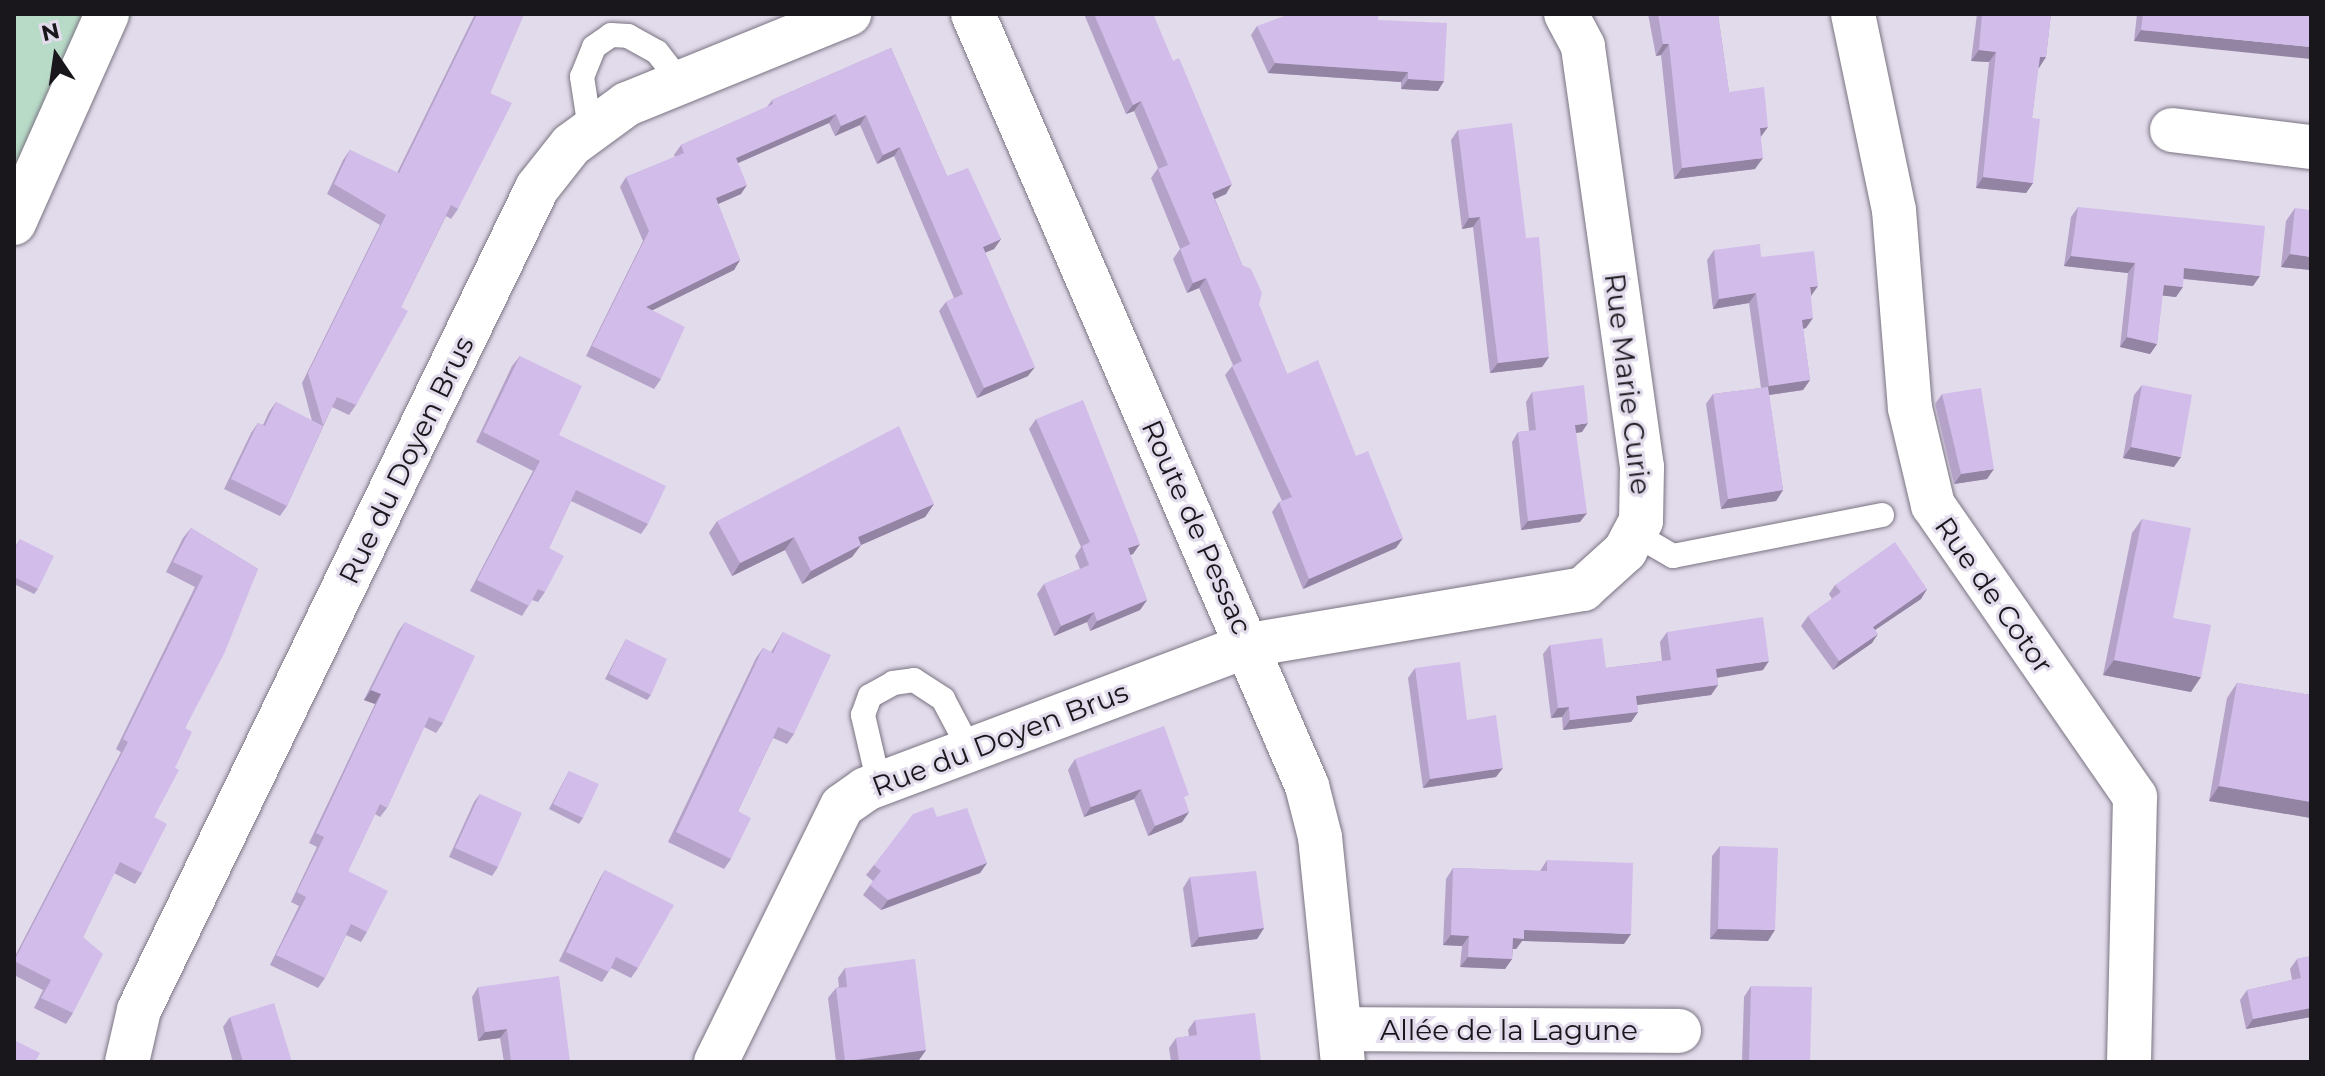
<!DOCTYPE html>
<html>
<head>
<meta charset="utf-8">
<style>
  body { margin:0 }
  #map { position:relative; width:2325px; height:1076px; overflow:hidden; background:#e2dbeb; font-family:Montserrat,sans-serif }
  div>[style] { position:absolute }
  .green>* { inset:0; background:#b8dbc7 }
  .roads { filter:drop-shadow(0 0 2px #7a7482) drop-shadow(0 0 2px #7a7482) }
  .service>* { height:24px; margin:-12px; padding:0 12px; transform-origin:12px; border-radius:12px; background:#fff }
  .minor>* { height:44px; margin:-22px; padding:0 22px; transform-origin:22px; border-radius:22px; background:#fff }
  .wall>* { inset:0; background:#b5a2c9 }
  .shaded-wall>* { inset:0; background:#9384a4 }
  .building>* { inset:0; background:#d2bcea }
  span { translate:-50% -50%; white-space:nowrap; text-align:center; line-height:1.15; -webkit-text-stroke:6px #e2dbeb; paint-order:stroke }
  .street-label { font-size:28px; color:#19161c }
  .frame { position:absolute; inset:0; border:16px solid #19161c; pointer-events:none }
  .north { position:absolute; left:16px; top:16px; width:80px; height:80px; -webkit-text-stroke:6px #e2dbeb; paint-order:stroke; rotate:347deg; font-size:22px; font-weight:700; line-height:32px; text-align:center; color:#19161c }
  .north::after { content:''; display:block; margin:auto; width:28px; height:36px; background:#19161c; clip-path:polygon(50% 0,100% 100%,50% 72%,0 100%) }
</style>
</head>
<body>
<div id="map">
  <div class="green">
    <i style="clip-path:polygon(14px 14px,133px 14px,14px 184px)"></i>
  </div>
  <div class="roads">
    <div class="service">
      <i style="left:590px;top:129px;width:53px;rotate:-98.7deg"></i>
      <i style="left:582px;top:77px;width:32px;rotate:-68deg"></i>
      <i style="left:594px;top:47px;width:21px;rotate:-35deg"></i>
      <i style="left:611px;top:35px;width:17px;rotate:3deg"></i>
      <i style="left:628px;top:36px;width:33px;rotate:29deg"></i>
      <i style="left:657px;top:52px;width:36px;rotate:52deg"></i>
      <i style="left:1635px;top:534px;width:44px;rotate:30.1deg"></i>
      <i style="left:1673px;top:556px;width:213px;rotate:-11.1deg"></i>
      <i style="left:879px;top:784px;width:71px;rotate:-103.1deg"></i>
      <i style="left:863px;top:715px;width:20px;rotate:-70deg"></i>
      <i style="left:870px;top:696px;width:26px;rotate:-29deg"></i>
      <i style="left:893px;top:683px;width:21px;rotate:-8deg"></i>
      <i style="left:914px;top:680px;width:35px;rotate:33deg"></i>
      <i style="left:943px;top:699px;width:58px;rotate:62.1deg"></i>
    </div>
    <div class="minor">
      <i style="left:973px;top:14px;width:841px;rotate:66.6deg"></i>
      <i style="left:1307px;top:786px;width:53px;rotate:75.7deg"></i>
      <i style="left:1320px;top:837px;width:226px;rotate:84.2deg"></i>
      <i style="left:1853px;top:14px;width:200px;rotate:78.2deg"></i>
      <i style="left:1894px;top:210px;width:199px;rotate:85.4deg"></i>
      <i style="left:1910px;top:408px;width:100px;rotate:76.7deg"></i>
      <i style="left:1933px;top:505px;width:355px;rotate:55.3deg"></i>
      <i style="left:2135px;top:797px;width:265px;rotate:91.3deg"></i>
      <i style="left:2172px;top:130px;width:140px;rotate:7deg"></i>
      <i style="left:14px;top:223px;width:229px;rotate:-66deg"></i>
      <i style="left:1340px;top:1029px;width:339px;rotate:0.3deg"></i>
      <i style="left:127px;top:1062px;width:53px;rotate:-77deg"></i>
      <i style="left:139px;top:1010px;width:913px;rotate:-64.16deg"></i>
      <i style="left:537px;top:188px;width:55px;rotate:-51.7deg"></i>
      <i style="left:571px;top:145px;width:69px;rotate:-36.2deg"></i>
      <i style="left:627px;top:104px;width:240px;rotate:-22.1deg"></i>
      <i style="left:716px;top:1062px;width:285px;rotate:-63.8deg"></i>
      <i style="left:842px;top:806px;width:29px;rotate:-35deg"></i>
      <i style="left:866px;top:789px;width:409px;rotate:-20.6deg"></i>
      <i style="left:1249px;top:645px;width:339px;rotate:-9.5deg"></i>
      <i style="left:1583px;top:589px;width:57px;rotate:-42.1deg"></i>
      <i style="left:1625px;top:551px;width:34px;rotate:-62deg"></i>
      <i style="left:1641px;top:521px;width:54px;rotate:-88.9deg"></i>
      <i style="left:1642px;top:467px;width:425px;rotate:-98deg"></i>
      <i style="left:1583px;top:46px;width:36px;rotate:-118deg"></i>
    </div>
  </div>
  <div class="wall">
    <i style="clip-path:polygon(475px 14px,524px 14px,490px 93px,458px 209px,451px 219px,446px 216px,401px 307px,356px 405px,349px 415px,332px 407px,287px 506px,280px 516px,224px 489px,251px 433px,258px 423px,263px 425px,269px 412px,276px 402px,312px 421px,302px 383px,380px 225px,327px 194px,343px 160px,350px 150px,397px 173px)"></i>
    <i style="clip-path:polygon(1084px 14px,1153px 14px,1226px 194px,1215px 199px,1287px 374px,1356px 456px,1396px 548px,1303px 589px,1272px 512px,1279px 502px,1282px 501px,1225px 375px,1233px 365px,1199px 288px,1187px 293px,1173px 259px,1180px 249px,1151px 178px,1158px 168px,1134px 111px,1126px 114px)"></i>
    <i style="clip-path:polygon(1648px 14px,1718px 14px,1729px 92px,1761px 137px,1755px 169px,1674px 179px,1661px 55px,1656px 56px)"></i>
    <i style="clip-path:polygon(1977px 14px,2051px 14px,2046px 57px,2038px 68px,2032px 118px,2033px 183px,2026px 193px,1976px 188px,1989px 62px,1971px 61px)"></i>
    <i style="clip-path:polygon(2137px 14px,2311px 14px,2134px 41px)"></i>
    <i style="clip-path:polygon(1378px 20px,1438px 91px,1401px 89px,1401px 82px,1268px 73px,1251px 35px,1257px 26px)"></i>
    <i style="clip-path:polygon(891px 48px,947px 176px,1001px 239px,994px 249px,985px 253px,1028px 376px,977px 398px,939px 311px,946px 302px,954px 298px,894px 156px,877px 164px,860px 125px,835px 136px,829px 123px,738px 163px,741px 194px,718px 204px,740px 260px,734px 270px,652px 310px,661px 379px,654px 389px,586px 356px,643px 241px,620px 187px,626px 177px,675px 157px,674px 155px,681px 145px,767px 107px,772px 100px)"></i>
    <i style="clip-path:polygon(1458px 130px,1526px 238px,1549px 357px,1542px 367px,1490px 373px,1473px 227px,1462px 229px,1451px 140px)"></i>
    <i style="clip-path:polygon(2078px 207px,2253px 286px,2183px 279px,2176px 297px,2162px 295px,2157px 344px,2150px 354px,2120px 347px,2128px 273px,2064px 266px,2071px 217px)"></i>
    <i style="clip-path:polygon(2295px 208px,2311px 270px,2281px 267px,2286px 221px)"></i>
    <i style="clip-path:polygon(1714px 250px,1761px 257px,1811px 296px,1806px 328px,1803px 329px,1810px 380px,1803px 390px,1769px 395px,1783px 490px,1776px 501px,1721px 509px,1706px 404px,1713px 394px,1761px 388px,1749px 303px,1713px 309px,1707px 260px)"></i>
    <i style="clip-path:polygon(520px 356px,559px 435px,648px 524px,641px 534px,571px 501px,549px 548px,545px 592px,538px 602px,532px 600px,522px 616px,470px 591px,533px 471px,476px 442px,512px 366px)"></i>
    <i style="clip-path:polygon(2142px 385px,2174px 467px,2123px 458px,2134px 395px)"></i>
    <i style="clip-path:polygon(1532px 392px,1582px 432px,1576px 433px,1580px 522px,1521px 530px,1512px 442px,1518px 432px,1529px 431px,1526px 402px)"></i>
    <i style="clip-path:polygon(1942px 394px,1987px 479px,1954px 484px,1935px 404px)"></i>
    <i style="clip-path:polygon(1036px 419px,1133px 554px,1130px 555px,1147px 600px,1140px 610px,1090px 631px,1087px 622px,1054px 636px,1037px 594px,1044px 584px,1080px 569px,1075px 556px,1081px 547px,1029px 429px)"></i>
    <i style="clip-path:polygon(934px 504px,925px 517px,861px 545px,852px 557px,802px 584px,785px 550px,732px 576px,709px 533px,717px 521px)"></i>
    <i style="clip-path:polygon(2142px 519px,2173px 618px,2191px 692px,2103px 675px,2132px 533px)"></i>
    <i style="clip-path:polygon(191px 528px,258px 569px,185px 728px,154px 817px,142px 873px,135px 884px,114px 873px,83px 937px,73px 1013px,66px 1024px,34px 1008px,43px 990px,14px 975px,14px 958px,121px 752px,116px 749px,195px 587px,166px 572px,183px 538px)"></i>
    <i style="clip-path:polygon(20px 539px,38px 589px,34px 594px,14px 584px,14px 549px)"></i>
    <i style="clip-path:polygon(1835px 585px,1927px 589px,1921px 599px,1875px 630px,1872px 643px,1833px 670px,1801px 626px,1808px 616px,1832px 599px,1829px 594px)"></i>
    <i style="clip-path:polygon(405px 622px,443px 723px,436px 733px,424px 727px,387px 808px,380px 817px,375px 814px,348px 871px,367px 932px,361px 942px,346px 935px,325px 978px,318px 988px,270px 965px,299px 906px,291px 902px,317px 847px,309px 843px,375px 704px,364px 700px,398px 632px)"></i>
    <i style="clip-path:polygon(783px 632px,794px 734px,787px 744px,773px 738px,738px 811px,731px 859px,724px 869px,668px 842px,756px 658px,763px 648px,771px 652px)"></i>
    <i style="clip-path:polygon(1667px 632px,1763px 670px,1717px 677px,1718px 685px,1711px 695px,1637px 705px,1638px 712px,1631px 722px,1563px 730px,1562px 717px,1551px 718px,1543px 654px,1550px 645px,1606px 668px,1662px 661px,1660px 642px)"></i>
    <i style="clip-path:polygon(626px 639px,651px 695px,647px 700px,605px 679px)"></i>
    <i style="clip-path:polygon(1415px 668px,1467px 720px,1496px 777px,1423px 788px,1408px 678px)"></i>
    <i style="clip-path:polygon(2237px 683px,2311px 695px,2311px 818px,2209px 801px,2227px 698px)"></i>
    <i style="clip-path:polygon(1075px 759px,1185px 801px,1189px 812px,1182px 822px,1148px 836px,1134px 799px,1084px 817px,1068px 770px)"></i>
    <i style="clip-path:polygon(569px 771px,583px 818px,579px 824px,549px 809px)"></i>
    <i style="clip-path:polygon(480px 794px,498px 867px,492px 876px,449px 857px,474px 802px)"></i>
    <i style="clip-path:polygon(937px 817px,987px 863px,980px 873px,881px 910px,863px 895px,873px 881px,866px 875px,874px 865px)"></i>
    <i style="clip-path:polygon(1720px 846px,1768px 941px,1710px 939px,1712px 856px)"></i>
    <i style="clip-path:polygon(1547px 860px,1624px 944px,1522px 941px,1516px 949px,1513px 949px,1512px 959px,1505px 969px,1460px 967px,1462px 946px,1443px 945px,1446px 879px,1453px 868px,1540px 871px)"></i>
    <i style="clip-path:polygon(605px 870px,638px 968px,631px 978px,611px 968px,602px 982px,559px 961px,599px 880px)"></i>
    <i style="clip-path:polygon(1190px 877px,1264px 928px,1257px 939px,1191px 947px,1183px 888px)"></i>
    <i style="clip-path:polygon(2311px 956px,2311px 1017px,2246px 1029px,2240px 1000px,2247px 990px,2292px 980px,2290px 969px,2297px 959px)"></i>
    <i style="clip-path:polygon(845px 968px,926px 1050px,919px 1060px,905px 1062px,836px 1062px,828px 998px,836px 988px,839px 987px,838px 978px)"></i>
    <i style="clip-path:polygon(1751px 986px,1810px 1062px,1742px 1062px,1744px 997px)"></i>
    <i style="clip-path:polygon(478px 987px,570px 1062px,504px 1062px,500px 1038px,478px 1041px,472px 997px)"></i>
    <i style="clip-path:polygon(230px 1017px,292px 1062px,233px 1062px,223px 1027px)"></i>
    <i style="clip-path:polygon(1195px 1020px,1261px 1062px,1171px 1062px,1169px 1048px,1176px 1038px,1189px 1036px,1188px 1030px)"></i>
  </div>
  <div class="shaded-wall">
    <i style="clip-path:polygon(2141px 30px,2311px 47px,2311px 59px,2134px 41px)"></i>
    <i style="clip-path:polygon(1663px 44px,1669px 44px,1661px 55px,1656px 56px)"></i>
    <i style="clip-path:polygon(1979px 50px,1996px 52px,1989px 62px,1971px 61px)"></i>
    <i style="clip-path:polygon(2040px 57px,2046px 57px,2039px 68px,2032px 67px)"></i>
    <i style="clip-path:polygon(1275px 63px,1408px 72px,1401px 82px,1268px 73px)"></i>
    <i style="clip-path:polygon(1408px 79px,1444px 81px,1438px 91px,1401px 89px)"></i>
    <i style="clip-path:polygon(1141px 101px,1134px 111px,1126px 114px,1133px 105px)"></i>
    <i style="clip-path:polygon(836px 114px,829px 123px,729px 167px,736px 158px)"></i>
    <i style="clip-path:polygon(866px 115px,860px 125px,835px 136px,841px 126px)"></i>
    <i style="clip-path:polygon(1768px 127px,1760px 138px,1760px 128px)"></i>
    <i style="clip-path:polygon(900px 147px,894px 156px,877px 164px,883px 155px)"></i>
    <i style="clip-path:polygon(1763px 158px,1755px 169px,1674px 179px,1682px 168px)"></i>
    <i style="clip-path:polygon(1983px 177px,2033px 183px,2026px 193px,1976px 188px)"></i>
    <i style="clip-path:polygon(1232px 184px,1226px 194px,1206px 203px,1212px 193px)"></i>
    <i style="clip-path:polygon(747px 185px,741px 194px,709px 208px,716px 198px)"></i>
    <i style="clip-path:polygon(1480px 217px,1473px 227px,1462px 229px,1469px 218px)"></i>
    <i style="clip-path:polygon(1001px 239px,994px 249px,976px 256px,983px 247px)"></i>
    <i style="clip-path:polygon(2290px 254px,2311px 257px,2311px 270px,2281px 267px)"></i>
    <i style="clip-path:polygon(2071px 256px,2135px 263px,2128px 273px,2064px 266px)"></i>
    <i style="clip-path:polygon(740px 260px,734px 270px,639px 317px,646px 307px)"></i>
    <i style="clip-path:polygon(2184px 268px,2260px 276px,2253px 286px,2177px 278px)"></i>
    <i style="clip-path:polygon(1206px 278px,1199px 288px,1187px 293px,1193px 283px)"></i>
    <i style="clip-path:polygon(2164px 285px,2183px 287px,2176px 297px,2157px 295px)"></i>
    <i style="clip-path:polygon(1818px 286px,1811px 296px,1810px 287px)"></i>
    <i style="clip-path:polygon(1756px 293px,1749px 303px,1713px 309px,1719px 299px)"></i>
    <i style="clip-path:polygon(1813px 318px,1806px 328px,1795px 330px,1802px 320px)"></i>
    <i style="clip-path:polygon(2127px 337px,2157px 344px,2150px 354px,2120px 347px)"></i>
    <i style="clip-path:polygon(1549px 357px,1542px 367px,1490px 373px,1498px 363px)"></i>
    <i style="clip-path:polygon(1035px 367px,1028px 376px,977px 398px,984px 388px)"></i>
    <i style="clip-path:polygon(1810px 380px,1803px 390px,1762px 396px,1769px 386px)"></i>
    <i style="clip-path:polygon(1588px 423px,1582px 432px,1568px 434px,1575px 425px)"></i>
    <i style="clip-path:polygon(2131px 447px,2181px 457px,2174px 467px,2123px 458px)"></i>
    <i style="clip-path:polygon(1994px 469px,1987px 479px,1954px 484px,1961px 474px)"></i>
    <i style="clip-path:polygon(1783px 490px,1776px 501px,1721px 509px,1728px 499px)"></i>
    <i style="clip-path:polygon(934px 504px,925px 517px,861px 545px,852px 557px,802px 584px,811px 571px,858px 537px)"></i>
    <i style="clip-path:polygon(1587px 513px,1580px 522px,1521px 530px,1528px 521px)"></i>
    <i style="clip-path:polygon(794px 537px,785px 550px,732px 576px,740px 563px)"></i>
    <i style="clip-path:polygon(1403px 538px,1396px 548px,1303px 589px,1309px 579px)"></i>
    <i style="clip-path:polygon(1140px 544px,1133px 554px,1121px 558px,1128px 548px)"></i>
    <i style="clip-path:polygon(1927px 589px,1921px 599px,1866px 636px,1873px 627px)"></i>
    <i style="clip-path:polygon(1147px 600px,1140px 610px,1090px 631px,1097px 621px)"></i>
    <i style="clip-path:polygon(1094px 612px,1087px 622px,1054px 636px,1061px 626px)"></i>
    <i style="clip-path:polygon(1878px 634px,1872px 643px,1833px 670px,1839px 661px)"></i>
    <i style="clip-path:polygon(2114px 660px,2201px 677px,2191px 692px,2103px 675px)"></i>
    <i style="clip-path:polygon(1769px 661px,1763px 670px,1710px 679px,1716px 669px)"></i>
    <i style="clip-path:polygon(1718px 685px,1711px 695px,1629px 706px,1636px 696px)"></i>
    <i style="clip-path:polygon(371px 690px,381px 694px,375px 704px,364px 700px)"></i>
    <i style="clip-path:polygon(1569px 707px,1562px 717px,1551px 718px,1558px 708px)"></i>
    <i style="clip-path:polygon(1638px 712px,1631px 722px,1563px 730px,1570px 720px)"></i>
    <i style="clip-path:polygon(1503px 768px,1496px 777px,1423px 788px,1430px 779px)"></i>
    <i style="clip-path:polygon(2219px 786px,2311px 802px,2311px 818px,2209px 801px)"></i>
    <i style="clip-path:polygon(1141px 789px,1134px 799px,1084px 817px,1091px 807px)"></i>
    <i style="clip-path:polygon(1189px 812px,1182px 822px,1148px 836px,1155px 826px)"></i>
    <i style="clip-path:polygon(987px 863px,980px 873px,881px 910px,888px 900px)"></i>
    <i style="clip-path:polygon(1264px 928px,1257px 939px,1191px 947px,1199px 937px)"></i>
    <i style="clip-path:polygon(1718px 929px,1775px 930px,1768px 941px,1710px 939px)"></i>
    <i style="clip-path:polygon(1524px 930px,1631px 934px,1624px 944px,1522px 941px,1516px 949px,1506px 949px,1513px 938px)"></i>
    <i style="clip-path:polygon(1451px 935px,1469px 936px,1462px 946px,1443px 945px)"></i>
    <i style="clip-path:polygon(1468px 957px,1512px 959px,1505px 969px,1460px 967px)"></i>
    <i style="clip-path:polygon(2311px 1008px,2311px 1017px,2246px 1029px,2253px 1019px)"></i>
    <i style="clip-path:polygon(507px 1029px,500px 1038px,478px 1041px,485px 1032px)"></i>
    <i style="clip-path:polygon(926px 1050px,919px 1060px,905px 1062px,844px 1062px)"></i>
  </div>
  <div class="building">
    <i style="clip-path:polygon(477px 14px,524px 14px,490px 93px,512px 103px,458px 209px,451px 205px,401px 307px,408px 311px,356px 405px,337px 397px,323px 425px,308px 373px,386px 215px,334px 184px,350px 150px,399px 173px)"></i>
    <i style="clip-path:polygon(1094px 14px,1153px 14px,1173px 61px,1179px 58px,1232px 184px,1212px 193px,1242px 265px,1251px 269px,1262px 293px,1259px 304px,1287px 374px,1318px 360px,1356px 456px,1368px 451px,1403px 538px,1309px 579px,1279px 502px,1292px 497px,1232px 366px,1242px 361px,1206px 278px,1193px 283px,1180px 249px,1190px 244px,1158px 169px,1168px 165px,1141px 101px,1133px 105px)"></i>
    <i style="clip-path:polygon(1290px 14px,1379px 14px,1378px 20px,1447px 23px,1444px 81px,1408px 79px,1408px 72px,1275px 63px,1257px 26px)"></i>
    <i style="clip-path:polygon(1658px 14px,1718px 14px,1729px 92px,1764px 87px,1768px 127px,1760px 128px,1763px 158px,1682px 168px,1669px 44px,1663px 44px)"></i>
    <i style="clip-path:polygon(1982px 14px,2051px 14px,2046px 57px,2040px 57px,2032px 118px,2040px 119px,2033px 183px,1983px 177px,1996px 52px,1979px 50px)"></i>
    <i style="clip-path:polygon(2143px 14px,2311px 14px,2311px 47px,2141px 30px)"></i>
    <i style="clip-path:polygon(891px 48px,947px 176px,968px 168px,1001px 239px,983px 247px,1035px 367px,984px 388px,946px 302px,963px 294px,900px 147px,883px 155px,866px 115px,841px 126px,836px 114px,736px 158px,747px 185px,716px 198px,740px 260px,646px 307px,685px 327px,661px 379px,592px 346px,649px 231px,626px 177px,684px 153px,681px 145px,773px 104px,772px 100px)"></i>
    <i style="clip-path:polygon(1512px 123px,1526px 238px,1539px 237px,1549px 357px,1498px 363px,1480px 217px,1469px 218px,1458px 130px)"></i>
    <i style="clip-path:polygon(2078px 207px,2265px 226px,2260px 276px,2184px 268px,2183px 287px,2164px 285px,2157px 344px,2127px 337px,2135px 263px,2071px 256px)"></i>
    <i style="clip-path:polygon(2295px 208px,2311px 210px,2311px 257px,2290px 254px)"></i>
    <i style="clip-path:polygon(1760px 244px,1761px 257px,1814px 251px,1818px 286px,1810px 287px,1813px 318px,1802px 320px,1810px 380px,1769px 386px,1756px 293px,1719px 299px,1714px 250px)"></i>
    <i style="clip-path:polygon(520px 356px,582px 386px,559px 435px,666px 486px,648px 524px,576px 490px,549px 548px,564px 556px,545px 592px,538px 589px,529px 606px,477px 580px,540px 461px,483px 432px)"></i>
    <i style="clip-path:polygon(1584px 385px,1588px 423px,1575px 425px,1587px 513px,1528px 521px,1518px 432px,1536px 430px,1532px 392px)"></i>
    <i style="clip-path:polygon(2142px 385px,2192px 395px,2181px 457px,2131px 447px)"></i>
    <i style="clip-path:polygon(1768px 387px,1783px 490px,1728px 499px,1713px 394px)"></i>
    <i style="clip-path:polygon(1981px 388px,1994px 469px,1961px 474px,1942px 394px)"></i>
    <i style="clip-path:polygon(1083px 400px,1140px 544px,1128px 548px,1147px 600px,1097px 621px,1094px 612px,1061px 626px,1044px 584px,1089px 565px,1082px 546px,1090px 542px,1036px 419px)"></i>
    <i style="clip-path:polygon(276px 402px,323px 426px,287px 506px,231px 479px,258px 423px,265px 426px)"></i>
    <i style="clip-path:polygon(899px 426px,934px 504px,858px 537px,861px 545px,811px 571px,794px 537px,740px 563px,717px 521px)"></i>
    <i style="clip-path:polygon(2142px 519px,2191px 528px,2173px 618px,2211px 625px,2201px 677px,2114px 660px)"></i>
    <i style="clip-path:polygon(191px 528px,258px 569px,224px 654px,185px 728px,192px 732px,175px 768px,179px 770px,154px 817px,167px 824px,142px 873px,120px 862px,83px 937px,103px 954px,73px 1013px,41px 998px,51px 980px,14px 961px,128px 742px,123px 739px,203px 576px,173px 562px)"></i>
    <i style="clip-path:polygon(20px 539px,54px 556px,38px 589px,14px 577px,14px 551px)"></i>
    <i style="clip-path:polygon(1895px 542px,1927px 589px,1873px 627px,1878px 634px,1839px 661px,1808px 616px,1841px 592px,1835px 585px)"></i>
    <i style="clip-path:polygon(1763px 617px,1769px 661px,1716px 669px,1718px 685px,1636px 696px,1638px 712px,1570px 720px,1569px 707px,1558px 708px,1550px 645px,1602px 638px,1606px 668px,1671px 660px,1667px 632px)"></i>
    <i style="clip-path:polygon(405px 622px,475px 656px,443px 723px,429px 717px,387px 808px,380px 804px,348px 871px,388px 891px,367px 932px,351px 924px,325px 978px,276px 955px,306px 897px,297px 892px,324px 837px,316px 833px,381px 694px,371px 690px)"></i>
    <i style="clip-path:polygon(783px 632px,831px 655px,794px 734px,778px 727px,738px 811px,751px 818px,731px 859px,676px 832px,763px 648px,773px 653px)"></i>
    <i style="clip-path:polygon(626px 639px,667px 659px,651px 695px,609px 674px)"></i>
    <i style="clip-path:polygon(1460px 662px,1467px 720px,1496px 715px,1503px 768px,1430px 779px,1415px 668px)"></i>
    <i style="clip-path:polygon(2237px 683px,2311px 695px,2311px 802px,2219px 786px)"></i>
    <i style="clip-path:polygon(1164px 726px,1189px 795px,1184px 797px,1189px 812px,1155px 826px,1141px 789px,1091px 807px,1075px 759px)"></i>
    <i style="clip-path:polygon(569px 771px,599px 784px,583px 818px,553px 804px)"></i>
    <i style="clip-path:polygon(480px 794px,522px 813px,498px 867px,455px 848px)"></i>
    <i style="clip-path:polygon(933px 807px,937px 817px,967px 808px,987px 863px,888px 900px,870px 885px,881px 871px,874px 865px,913px 814px)"></i>
    <i style="clip-path:polygon(1720px 846px,1778px 848px,1775px 930px,1718px 929px)"></i>
    <i style="clip-path:polygon(1547px 860px,1633px 863px,1631px 934px,1524px 930px,1524px 939px,1513px 938px,1512px 959px,1468px 957px,1469px 936px,1451px 935px,1453px 868px,1547px 871px)"></i>
    <i style="clip-path:polygon(605px 870px,674px 905px,638px 968px,616px 957px,609px 972px,566px 952px)"></i>
    <i style="clip-path:polygon(1256px 871px,1264px 928px,1199px 937px,1190px 877px)"></i>
    <i style="clip-path:polygon(2311px 956px,2311px 1008px,2253px 1019px,2247px 990px,2301px 978px,2297px 959px)"></i>
    <i style="clip-path:polygon(915px 959px,926px 1050px,845px 1061px,836px 988px,847px 987px,845px 968px)"></i>
    <i style="clip-path:polygon(559px 976px,570px 1062px,511px 1062px,507px 1029px,485px 1032px,478px 987px)"></i>
    <i style="clip-path:polygon(1751px 986px,1812px 987px,1810px 1062px,1749px 1062px)"></i>
    <i style="clip-path:polygon(274px 1003px,292px 1062px,243px 1062px,230px 1017px)"></i>
    <i style="clip-path:polygon(1255px 1013px,1261px 1062px,1179px 1062px,1176px 1038px,1197px 1035px,1195px 1020px)"></i>
    <i style="clip-path:polygon(14px 1040px,40px 1053px,35px 1062px,14px 1062px)"></i>
  </div>
  <div class="street-label">
    <span style="left:1628px;top:384px;rotate:83deg">Rue Marie Curie</span>
    <span style="left:406px;top:460px;rotate:-64deg">Rue du Doyen Brus</span>
    <span style="left:1197px;top:527px;rotate:66deg">Route de Pessac</span>
    <span style="left:1994px;top:595px;rotate:55deg">Rue de Cotor</span>
    <span style="left:1000px;top:739px;rotate:-21deg">Rue du Doyen Brus</span>
    <span style="left:1509px;top:1030px">Allée de la Lagune</span>
  </div>
  <div class="frame"></div>
  <div class="north">N</div>
</div>
</body>
</html>
